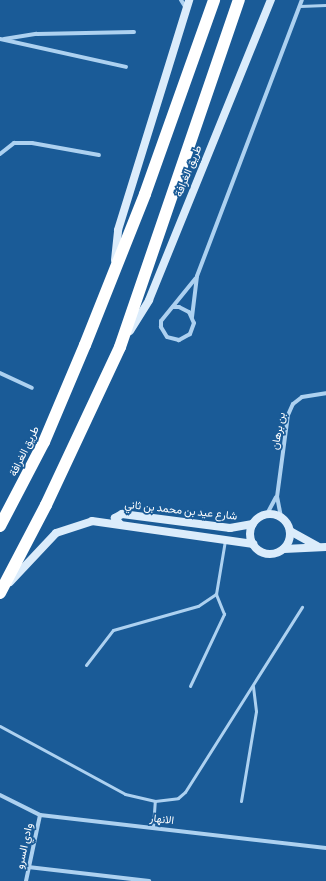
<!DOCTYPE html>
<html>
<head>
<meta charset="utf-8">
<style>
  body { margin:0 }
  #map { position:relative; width:326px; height:881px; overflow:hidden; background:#1a5b97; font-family:Manrope,Vazirmatn,sans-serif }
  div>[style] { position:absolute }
  .lane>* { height:3px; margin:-1.5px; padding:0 1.5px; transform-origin:1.5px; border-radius:1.5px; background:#add1f0 }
  .street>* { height:4px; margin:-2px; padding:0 2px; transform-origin:2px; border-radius:2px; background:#add1f0 }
  .secondary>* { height:8px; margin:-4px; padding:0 4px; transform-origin:4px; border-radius:4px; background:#dbecfb }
  .secondary>.ring { margin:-4px; padding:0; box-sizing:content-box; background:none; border:8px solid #dbecfb; border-radius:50% }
  .highway>* { height:12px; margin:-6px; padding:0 6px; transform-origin:6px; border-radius:6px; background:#fff }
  span { translate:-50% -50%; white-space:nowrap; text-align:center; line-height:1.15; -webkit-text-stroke:3.5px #1a5b97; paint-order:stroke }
  .street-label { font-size:11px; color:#fff }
</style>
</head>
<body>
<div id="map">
  <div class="lane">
    <i style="left:300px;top:6px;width:26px;rotate:-2deg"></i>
    <i style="left:86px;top:665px;width:44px;rotate:-52.4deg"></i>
    <i style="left:113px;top:630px;width:88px;rotate:-15.8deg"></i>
    <i style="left:198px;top:606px;width:22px;rotate:-34deg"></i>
    <i style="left:190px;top:686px;width:80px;rotate:-64.7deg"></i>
    <i style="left:224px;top:614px;width:22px;rotate:-112deg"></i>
    <i style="left:216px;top:594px;width:55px;rotate:-80.5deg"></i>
    <i style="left:0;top:726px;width:142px;rotate:28.5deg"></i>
    <i style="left:125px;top:794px;width:31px;rotate:13deg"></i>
    <i style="left:155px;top:801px;width:23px;rotate:-7deg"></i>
    <i style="left:178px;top:798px;width:9px;rotate:-41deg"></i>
    <i style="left:185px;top:792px;width:219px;rotate:-57.7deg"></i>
    <i style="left:241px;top:801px;width:91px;rotate:-80.5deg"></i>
    <i style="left:256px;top:711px;width:25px;rotate:-97deg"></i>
    <i style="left:153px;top:827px;width:26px;rotate:-86deg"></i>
  </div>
  <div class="street">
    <i style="left:181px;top:0;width:9px;rotate:58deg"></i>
    <i style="left:0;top:39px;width:129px;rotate:12.5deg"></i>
    <i style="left:4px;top:39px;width:33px;rotate:-9deg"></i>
    <i style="left:37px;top:34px;width:97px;rotate:-1.2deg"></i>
    <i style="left:0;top:154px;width:18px;rotate:-38deg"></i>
    <i style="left:14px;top:143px;width:18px"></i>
    <i style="left:32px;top:143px;width:68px;rotate:10.2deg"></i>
    <i style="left:173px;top:307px;width:6px"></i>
    <i style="left:179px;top:307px;width:11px;rotate:27deg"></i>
    <i style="left:189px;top:312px;width:12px;rotate:66deg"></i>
    <i style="left:194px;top:323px;width:12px;rotate:110deg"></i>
    <i style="left:190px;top:334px;width:13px;rotate:151deg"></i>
    <i style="left:179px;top:340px;width:12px;rotate:-166deg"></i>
    <i style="left:167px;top:337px;width:12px;rotate:-121deg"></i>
    <i style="left:161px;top:327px;width:6px;rotate:-90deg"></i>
    <i style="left:161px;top:321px;width:55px;rotate:-50.9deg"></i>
    <i style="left:192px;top:317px;width:41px;rotate:-83deg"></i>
    <i style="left:197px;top:276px;width:295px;rotate:-69.2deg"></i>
    <i style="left:0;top:373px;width:35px;rotate:25deg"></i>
    <i style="left:267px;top:514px;width:19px;rotate:-62deg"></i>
    <i style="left:281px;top:517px;width:20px;rotate:-101deg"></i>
    <i style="left:277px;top:497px;width:83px;rotate:-82.4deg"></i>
    <i style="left:288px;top:415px;width:12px;rotate:-66deg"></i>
    <i style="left:293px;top:404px;width:11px;rotate:-38deg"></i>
    <i style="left:302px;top:397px;width:24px;rotate:-9deg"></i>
    <i style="left:0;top:795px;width:45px;rotate:26.6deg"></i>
    <i style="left:40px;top:815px;width:288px;rotate:6.6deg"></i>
    <i style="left:28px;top:867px;width:122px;rotate:6.6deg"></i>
    <i style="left:26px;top:881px;width:67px;rotate:-78deg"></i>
  </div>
  <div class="secondary">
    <i style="left:115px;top:260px;width:30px;rotate:-84deg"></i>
    <i style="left:118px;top:230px;width:241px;rotate:-72.8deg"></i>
    <i style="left:130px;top:331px;width:36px;rotate:-58deg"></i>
    <i style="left:149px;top:300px;width:324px;rotate:-67.9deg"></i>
    <i class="ring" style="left:250px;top:514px;width:32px;height:32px"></i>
    <i style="left:120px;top:524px;width:8px;rotate:-130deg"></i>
    <i style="left:115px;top:518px;width:8px;rotate:-30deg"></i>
    <i style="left:122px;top:514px;width:109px;rotate:7.4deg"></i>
    <i style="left:230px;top:528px;width:23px;rotate:-10deg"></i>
    <i style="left:290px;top:531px;width:31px;rotate:29deg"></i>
    <i style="left:284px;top:549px;width:42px;rotate:-2.7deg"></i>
    <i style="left:10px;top:582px;width:67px;rotate:-46.8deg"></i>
    <i style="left:56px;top:533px;width:38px;rotate:-18deg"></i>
    <i style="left:92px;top:521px;width:163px;rotate:8.1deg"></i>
  </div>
  <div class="highway">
    <i style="left:0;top:526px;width:95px;rotate:-62.4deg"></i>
    <i style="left:44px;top:442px;width:105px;rotate:-67.1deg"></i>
    <i style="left:85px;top:345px;width:162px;rotate:-68.3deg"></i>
    <i style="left:145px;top:194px;width:206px;rotate:-70.4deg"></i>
    <i style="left:0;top:593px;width:99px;rotate:-62.4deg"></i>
    <i style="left:46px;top:505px;width:174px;rotate:-64.9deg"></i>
    <i style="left:120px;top:347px;width:367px;rotate:-71.1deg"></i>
  </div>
  <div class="street-label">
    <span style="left:188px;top:171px;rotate:-68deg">طريق الغرافة</span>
    <span style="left:278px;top:431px;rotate:-79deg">بن برهان</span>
    <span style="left:24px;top:451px;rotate:-64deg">طريق الغرافة</span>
    <span style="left:181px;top:510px;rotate:6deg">شارع عيد بن محمد بن ثاني</span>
    <span style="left:162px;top:819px;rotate:7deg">الانهار</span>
    <span style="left:24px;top:846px;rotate:-78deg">وادي السرو</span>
  </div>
</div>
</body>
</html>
